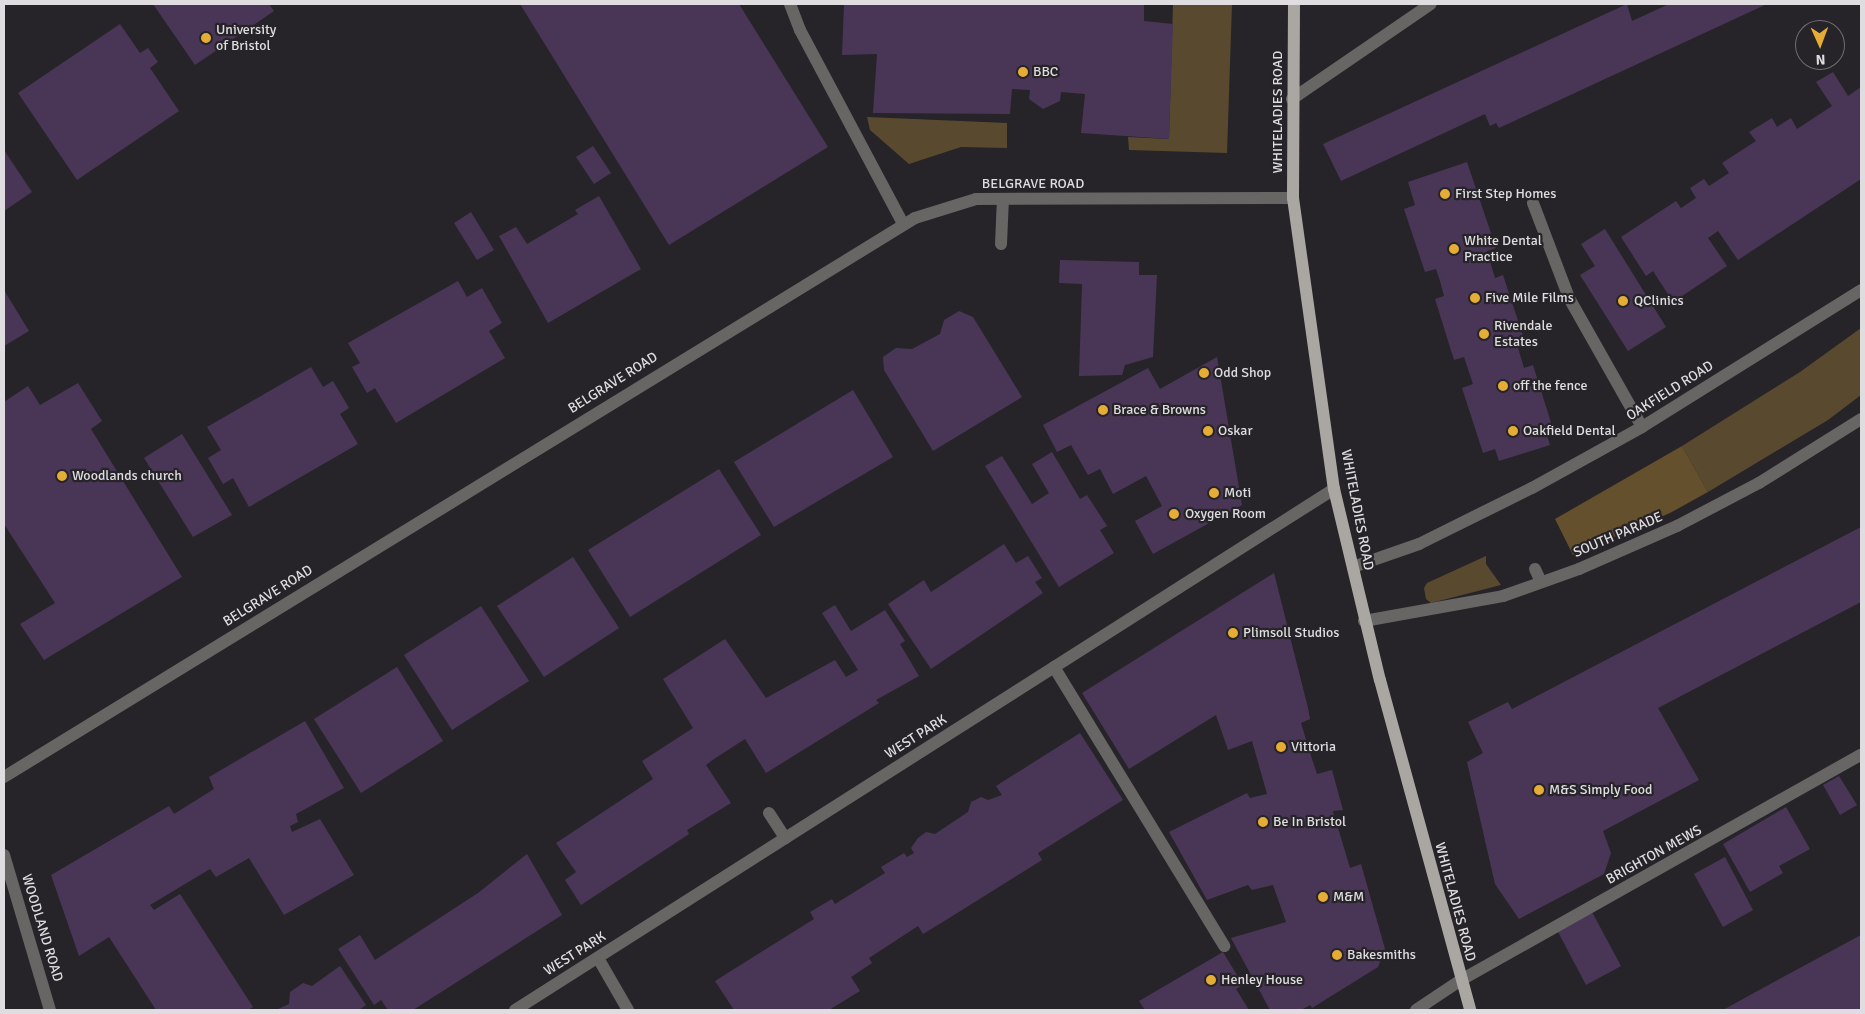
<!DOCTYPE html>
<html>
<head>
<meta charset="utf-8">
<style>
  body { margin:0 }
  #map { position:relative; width:1865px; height:1014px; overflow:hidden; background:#262428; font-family:Signika,sans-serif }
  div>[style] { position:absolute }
  .green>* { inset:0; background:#594a2f }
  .forest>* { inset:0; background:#64502c }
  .building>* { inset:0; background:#493656 }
  .minor>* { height:12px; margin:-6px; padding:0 6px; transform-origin:6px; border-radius:6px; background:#676664 }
  .major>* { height:12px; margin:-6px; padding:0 6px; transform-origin:6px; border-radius:6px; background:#aaa7a2 }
  .dots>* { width:14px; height:14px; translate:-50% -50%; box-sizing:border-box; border:2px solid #262428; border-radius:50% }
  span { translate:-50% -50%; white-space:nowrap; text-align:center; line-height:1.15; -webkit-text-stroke:4.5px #262428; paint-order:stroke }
  .poi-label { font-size:14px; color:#dfdde0 }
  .left { translate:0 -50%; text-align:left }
  .street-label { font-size:14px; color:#dfdde0 }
  .frame { position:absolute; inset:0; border:5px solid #dfdde0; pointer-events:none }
  .north { position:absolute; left:1795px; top:20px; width:50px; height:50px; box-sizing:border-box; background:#262428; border:1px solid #706e72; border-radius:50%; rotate:178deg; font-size:14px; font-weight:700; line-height:20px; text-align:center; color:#dfdde0 }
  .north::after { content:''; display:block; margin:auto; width:18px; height:22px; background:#e5ad36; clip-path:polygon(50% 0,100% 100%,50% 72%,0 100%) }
</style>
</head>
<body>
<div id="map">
  <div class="green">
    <i style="clip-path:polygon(1173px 4px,1232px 4px,1227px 153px,1129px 150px,1128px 137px,1169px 139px)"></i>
    <i style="clip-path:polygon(867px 117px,1007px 123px,1007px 148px,961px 147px,909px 164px,870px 130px)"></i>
    <i style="clip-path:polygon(1861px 328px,1861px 395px,1828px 420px,1708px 492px,1682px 446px,1800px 372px)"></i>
    <i style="clip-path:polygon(1486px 556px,1486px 564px,1501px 585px,1431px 603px,1426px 599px,1424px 588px,1427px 583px)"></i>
  </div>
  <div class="forest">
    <i style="clip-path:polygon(1682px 446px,1708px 492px,1670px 513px,1573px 555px,1555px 519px)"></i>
  </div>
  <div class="building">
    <i style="clip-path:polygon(153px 4px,269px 4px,274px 11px,195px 65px)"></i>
    <i style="clip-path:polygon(520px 4px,739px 4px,828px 147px,669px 245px)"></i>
    <i style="clip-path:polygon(844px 4px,1144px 4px,1144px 21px,1173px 24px,1169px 139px,1081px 133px,1085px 94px,1061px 92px,1060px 101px,1043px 109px,1029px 99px,1030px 90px,1012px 89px,1010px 114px,873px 113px,877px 54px,842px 55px)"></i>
    <i style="clip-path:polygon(1627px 4px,1632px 21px,1669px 4px,1767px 4px,1499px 128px,1496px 123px,1490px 126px,1485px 114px,1341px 181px,1323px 144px)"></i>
    <i style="clip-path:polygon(120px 24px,140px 53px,148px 48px,158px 62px,150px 68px,179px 111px,77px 180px,18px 93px)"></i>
    <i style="clip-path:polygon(1833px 72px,1848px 96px,1861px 87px,1861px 179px,1738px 260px,1718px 231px,1708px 238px,1727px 266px,1673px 302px,1653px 271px,1646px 276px,1621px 237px,1676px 201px,1681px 208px,1696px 198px,1690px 188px,1704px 179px,1709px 186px,1729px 173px,1722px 163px,1756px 141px,1749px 132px,1772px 118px,1777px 127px,1791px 118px,1797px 129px,1832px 106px,1816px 82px)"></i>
    <i style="clip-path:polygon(593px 146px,611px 173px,594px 184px,576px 157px)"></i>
    <i style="clip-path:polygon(4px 150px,32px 192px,4px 211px)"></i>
    <i style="clip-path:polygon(1467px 162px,1496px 248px,1487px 251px,1491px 265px,1495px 278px,1503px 275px,1524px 339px,1516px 341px,1524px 368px,1533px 365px,1553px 429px,1546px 432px,1550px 445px,1499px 461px,1495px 449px,1483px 453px,1462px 388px,1473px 384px,1464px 357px,1454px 360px,1435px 299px,1444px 296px,1440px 281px,1436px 269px,1425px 272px,1404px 209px,1415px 205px,1408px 182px)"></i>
    <i style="clip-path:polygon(599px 196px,641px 269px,548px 323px,499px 236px,516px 227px,527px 244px,578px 214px,575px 210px)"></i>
    <i style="clip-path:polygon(471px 212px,494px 250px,477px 260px,454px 223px)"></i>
    <i style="clip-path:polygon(1605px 229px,1666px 327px,1628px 351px,1580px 275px,1595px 266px,1581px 244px)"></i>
    <i style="clip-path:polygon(1060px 260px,1139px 262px,1139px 275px,1157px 275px,1153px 357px,1125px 365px,1122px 375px,1079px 376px,1082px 284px,1059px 283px)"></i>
    <i style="clip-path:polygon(458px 281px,467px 297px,482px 288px,502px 323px,489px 331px,505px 358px,396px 423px,375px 388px,367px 393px,352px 367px,360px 363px,348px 343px)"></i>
    <i style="clip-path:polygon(4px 290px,29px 331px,4px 346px)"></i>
    <i style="clip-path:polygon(959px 311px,973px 317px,1022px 397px,933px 451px,884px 370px,883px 357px,896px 348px,912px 349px,940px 334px,944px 320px)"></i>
    <i style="clip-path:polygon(1217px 357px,1242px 505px,1153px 554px,1135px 521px,1162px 506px,1146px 476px,1113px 494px,1100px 469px,1088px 475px,1071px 445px,1057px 452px,1043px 425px,1148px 368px,1160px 389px)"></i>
    <i style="clip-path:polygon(311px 367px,323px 387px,333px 381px,349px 408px,340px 414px,358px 444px,249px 507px,233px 478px,223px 484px,208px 458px,221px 450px,207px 427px)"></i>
    <i style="clip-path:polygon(78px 383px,102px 421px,91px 429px,182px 577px,44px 660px,20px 624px,55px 603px,4px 524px,4px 402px,28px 386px,40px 405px)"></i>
    <i style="clip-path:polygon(853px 390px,893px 457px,774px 527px,734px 462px)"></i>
    <i style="clip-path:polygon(182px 434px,232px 515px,193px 537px,144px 458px)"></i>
    <i style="clip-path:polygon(1052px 452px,1080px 499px,1087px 495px,1107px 526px,1100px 530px,1114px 553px,1059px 587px,985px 466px,1002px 456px,1032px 504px,1049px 493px,1032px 464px)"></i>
    <i style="clip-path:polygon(719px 469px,761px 535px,630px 617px,588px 550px)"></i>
    <i style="clip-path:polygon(1861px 527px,1861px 602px,1658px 708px,1699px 780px,1603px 831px,1611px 853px,1604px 874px,1519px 919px,1495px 884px,1467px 762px,1483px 753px,1468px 722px,1508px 702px,1512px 709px)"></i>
    <i style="clip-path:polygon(1004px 544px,1016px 563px,1028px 556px,1042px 578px,1035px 582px,1043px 593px,931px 669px,888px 604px,924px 580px,931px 592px)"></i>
    <i style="clip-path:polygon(573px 557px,619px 628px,544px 677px,497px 606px)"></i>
    <i style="clip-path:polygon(1274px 573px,1308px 708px,1310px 719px,1301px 723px,1310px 753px,1317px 774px,1332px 770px,1343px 810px,1333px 811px,1350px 868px,1361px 864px,1385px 949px,1378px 967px,1312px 1008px,1310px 1005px,1301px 1010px,1270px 1010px,1231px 938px,1286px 922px,1273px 885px,1252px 890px,1248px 885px,1207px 900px,1169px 832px,1247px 793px,1250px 798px,1267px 794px,1252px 741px,1228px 750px,1216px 715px,1129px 769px,1082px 693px)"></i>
    <i style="clip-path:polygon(835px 605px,851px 631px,885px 610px,905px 641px,900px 644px,919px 676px,876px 700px,879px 703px,766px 773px,745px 739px,714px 759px,706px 765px,731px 803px,687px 830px,689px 834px,581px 905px,565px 880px,576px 872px,556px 843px,653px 779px,642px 761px,693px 728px,663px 679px,725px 639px,766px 698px,835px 660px,846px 677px,858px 670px,822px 613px)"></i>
    <i style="clip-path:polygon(481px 606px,529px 681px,452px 730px,404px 655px)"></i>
    <i style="clip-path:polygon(397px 667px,443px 741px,361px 793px,314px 719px)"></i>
    <i style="clip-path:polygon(305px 721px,344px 788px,296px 814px,298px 822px,290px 826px,292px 832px,320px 819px,354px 875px,284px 915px,249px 858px,216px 877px,210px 869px,150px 905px,154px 910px,180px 894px,253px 1007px,248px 1010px,156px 1010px,109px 937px,79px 956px,51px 875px,169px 806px,174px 814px,214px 789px,209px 777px)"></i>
    <i style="clip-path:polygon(1080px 733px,1123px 800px,1038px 853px,1042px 860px,946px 920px,923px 934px,918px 926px,869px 958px,872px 963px,851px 977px,860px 991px,829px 1010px,734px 1010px,715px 981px,814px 919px,810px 912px,832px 899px,835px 904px,885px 873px,881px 867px,904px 853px,907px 857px,914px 853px,911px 848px,918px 838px,926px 832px,935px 834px,968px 812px,971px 802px,981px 797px,988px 800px,1002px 795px,996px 786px)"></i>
    <i style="clip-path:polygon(1839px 776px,1857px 805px,1840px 815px,1823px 785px)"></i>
    <i style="clip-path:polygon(1786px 807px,1810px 849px,1779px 866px,1783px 873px,1750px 892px,1723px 844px)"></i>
    <i style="clip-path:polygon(527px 854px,562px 915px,413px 1010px,388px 1010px,381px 1000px,374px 1005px,338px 949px,360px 935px,375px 960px,478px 893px)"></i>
    <i style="clip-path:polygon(1725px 857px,1753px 910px,1723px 927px,1694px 874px)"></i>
    <i style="clip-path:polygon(1592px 912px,1621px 966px,1586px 985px,1557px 930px)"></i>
    <i style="clip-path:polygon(1861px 935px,1861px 1010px,1723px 1010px,1761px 989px)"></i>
    <i style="clip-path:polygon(1223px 952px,1243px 985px,1236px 989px,1249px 1010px,1145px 1010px,1139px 1001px)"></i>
    <i style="clip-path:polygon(340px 966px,366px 1005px,359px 1010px,276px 1010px,289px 1004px,290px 992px,303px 983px,312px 986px)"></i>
  </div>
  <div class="minor">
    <i style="left:790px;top:4px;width:28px;rotate:69deg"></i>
    <i style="left:800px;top:30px;width:220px;rotate:62deg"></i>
    <i style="left:1292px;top:99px;width:168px;rotate:-34.4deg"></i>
    <i style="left:1533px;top:203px;width:102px;rotate:69.2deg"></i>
    <i style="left:1569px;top:298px;width:148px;rotate:60.5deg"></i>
    <i style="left:1001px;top:244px;width:45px;rotate:-87.5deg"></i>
    <i style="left:1353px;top:567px;width:70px;rotate:-19.2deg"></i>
    <i style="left:1419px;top:544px;width:126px;rotate:-26.4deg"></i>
    <i style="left:1532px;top:488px;width:126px;rotate:-29deg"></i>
    <i style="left:1642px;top:427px;width:258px;rotate:-32deg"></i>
    <i style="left:1535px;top:569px;width:14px;rotate:65deg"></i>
    <i style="left:1364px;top:621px;width:141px;rotate:-10.2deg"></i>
    <i style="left:1503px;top:596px;width:81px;rotate:-19.6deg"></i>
    <i style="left:1579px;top:569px;width:107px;rotate:-23.7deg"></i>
    <i style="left:1677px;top:526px;width:93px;rotate:-27.7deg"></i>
    <i style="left:1759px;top:483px;width:120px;rotate:-32.1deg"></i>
    <i style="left:1054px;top:667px;width:327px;rotate:58.6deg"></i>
    <i style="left:4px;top:777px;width:1069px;rotate:-31.53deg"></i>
    <i style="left:915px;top:218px;width:64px;rotate:-17.3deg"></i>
    <i style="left:976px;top:199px;width:317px;rotate:-0.2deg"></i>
    <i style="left:769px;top:813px;width:30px;rotate:57deg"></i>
    <i style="left:4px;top:855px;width:162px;rotate:73.5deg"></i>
    <i style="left:598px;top:958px;width:60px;rotate:60deg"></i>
    <i style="left:515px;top:1010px;width:971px;rotate:-32.46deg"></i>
    <i style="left:1416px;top:1010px;width:54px;rotate:-33.7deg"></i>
    <i style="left:1461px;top:980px;width:459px;rotate:-29.4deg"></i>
  </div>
  <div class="major">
    <i style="left:1294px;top:4px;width:194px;rotate:90.3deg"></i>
    <i style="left:1293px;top:198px;width:294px;rotate:82deg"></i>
    <i style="left:1334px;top:489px;width:196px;rotate:76.5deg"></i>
    <i style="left:1380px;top:680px;width:342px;rotate:74.7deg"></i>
  </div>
  <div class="dots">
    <i style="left:206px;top:38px;background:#e5ad36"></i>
    <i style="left:1023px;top:72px;background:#e5ad36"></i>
    <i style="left:1445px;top:194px;background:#e5ad36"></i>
    <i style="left:1454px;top:249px;background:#e5ad36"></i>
    <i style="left:1475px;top:298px;background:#e5ad36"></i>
    <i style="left:1623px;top:301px;background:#e5ad36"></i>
    <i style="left:1484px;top:334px;background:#e5ad36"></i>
    <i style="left:1204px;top:373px;background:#e5ad36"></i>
    <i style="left:1503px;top:386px;background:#e5ad36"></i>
    <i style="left:1103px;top:410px;background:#e5ad36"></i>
    <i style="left:1208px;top:431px;background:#e5ad36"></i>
    <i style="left:1513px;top:431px;background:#e5ad36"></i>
    <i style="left:62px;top:476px;background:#e5ad36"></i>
    <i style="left:1214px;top:493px;background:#e5ad36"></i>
    <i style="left:1174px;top:514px;background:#e5ad36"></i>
    <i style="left:1233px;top:633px;background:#e5ad36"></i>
    <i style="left:1281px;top:747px;background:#e5ad36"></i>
    <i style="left:1539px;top:790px;background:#e5ad36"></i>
    <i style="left:1263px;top:822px;background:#e5ad36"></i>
    <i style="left:1323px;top:897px;background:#e5ad36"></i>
    <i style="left:1337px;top:955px;background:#e5ad36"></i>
    <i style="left:1211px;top:980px;background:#e5ad36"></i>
  </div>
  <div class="poi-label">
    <span class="left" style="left:216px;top:38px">University<br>of Bristol</span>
    <span class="left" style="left:1033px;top:72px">BBC</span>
    <span class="left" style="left:1455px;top:194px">First Step Homes</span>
    <span class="left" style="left:1464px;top:249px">White Dental<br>Practice</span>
    <span class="left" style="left:1485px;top:298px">Five Mile Films</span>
    <span class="left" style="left:1634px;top:301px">QClinics</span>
    <span class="left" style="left:1494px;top:334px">Rivendale<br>Estates</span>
    <span class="left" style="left:1214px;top:373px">Odd Shop</span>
    <span class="left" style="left:1513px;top:386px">off the fence</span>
    <span class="left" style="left:1113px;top:410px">Brace &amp; Browns</span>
    <span class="left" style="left:1218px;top:431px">Oskar</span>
    <span class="left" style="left:1523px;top:431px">Oakfield Dental</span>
    <span class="left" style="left:72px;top:476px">Woodlands church</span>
    <span class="left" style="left:1224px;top:493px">Moti</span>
    <span class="left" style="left:1185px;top:514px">Oxygen Room</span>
    <span class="left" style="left:1243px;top:633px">Plimsoll Studios</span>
    <span class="left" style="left:1291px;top:747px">Vittoria</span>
    <span class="left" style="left:1549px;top:790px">M&amp;S Simply Food</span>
    <span class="left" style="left:1273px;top:822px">Be In Bristol</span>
    <span class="left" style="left:1333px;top:897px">M&amp;M</span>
    <span class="left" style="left:1347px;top:955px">Bakesmiths</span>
    <span class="left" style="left:1221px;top:980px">Henley House</span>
  </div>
  <div class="street-label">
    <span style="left:1278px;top:112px;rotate:-90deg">WHITELADIES ROAD</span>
    <span style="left:1033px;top:184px">BELGRAVE ROAD</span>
    <span style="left:613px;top:383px;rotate:-32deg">BELGRAVE ROAD</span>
    <span style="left:1670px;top:391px;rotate:-32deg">OAKFIELD ROAD</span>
    <span style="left:1357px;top:510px;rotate:79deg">WHITELADIES ROAD</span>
    <span style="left:1618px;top:535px;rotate:-23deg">SOUTH PARADE</span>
    <span style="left:268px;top:596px;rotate:-32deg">BELGRAVE ROAD</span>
    <span style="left:916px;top:737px;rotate:-32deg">WEST PARK</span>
    <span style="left:1654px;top:855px;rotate:-29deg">BRIGHTON MEWS</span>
    <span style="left:1455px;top:902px;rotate:75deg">WHITELADIES ROAD</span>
    <span style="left:42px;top:928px;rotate:73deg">WOODLAND ROAD</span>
    <span style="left:575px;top:954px;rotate:-32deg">WEST PARK</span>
  </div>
  <div class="frame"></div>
  <div class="north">N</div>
</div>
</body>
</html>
